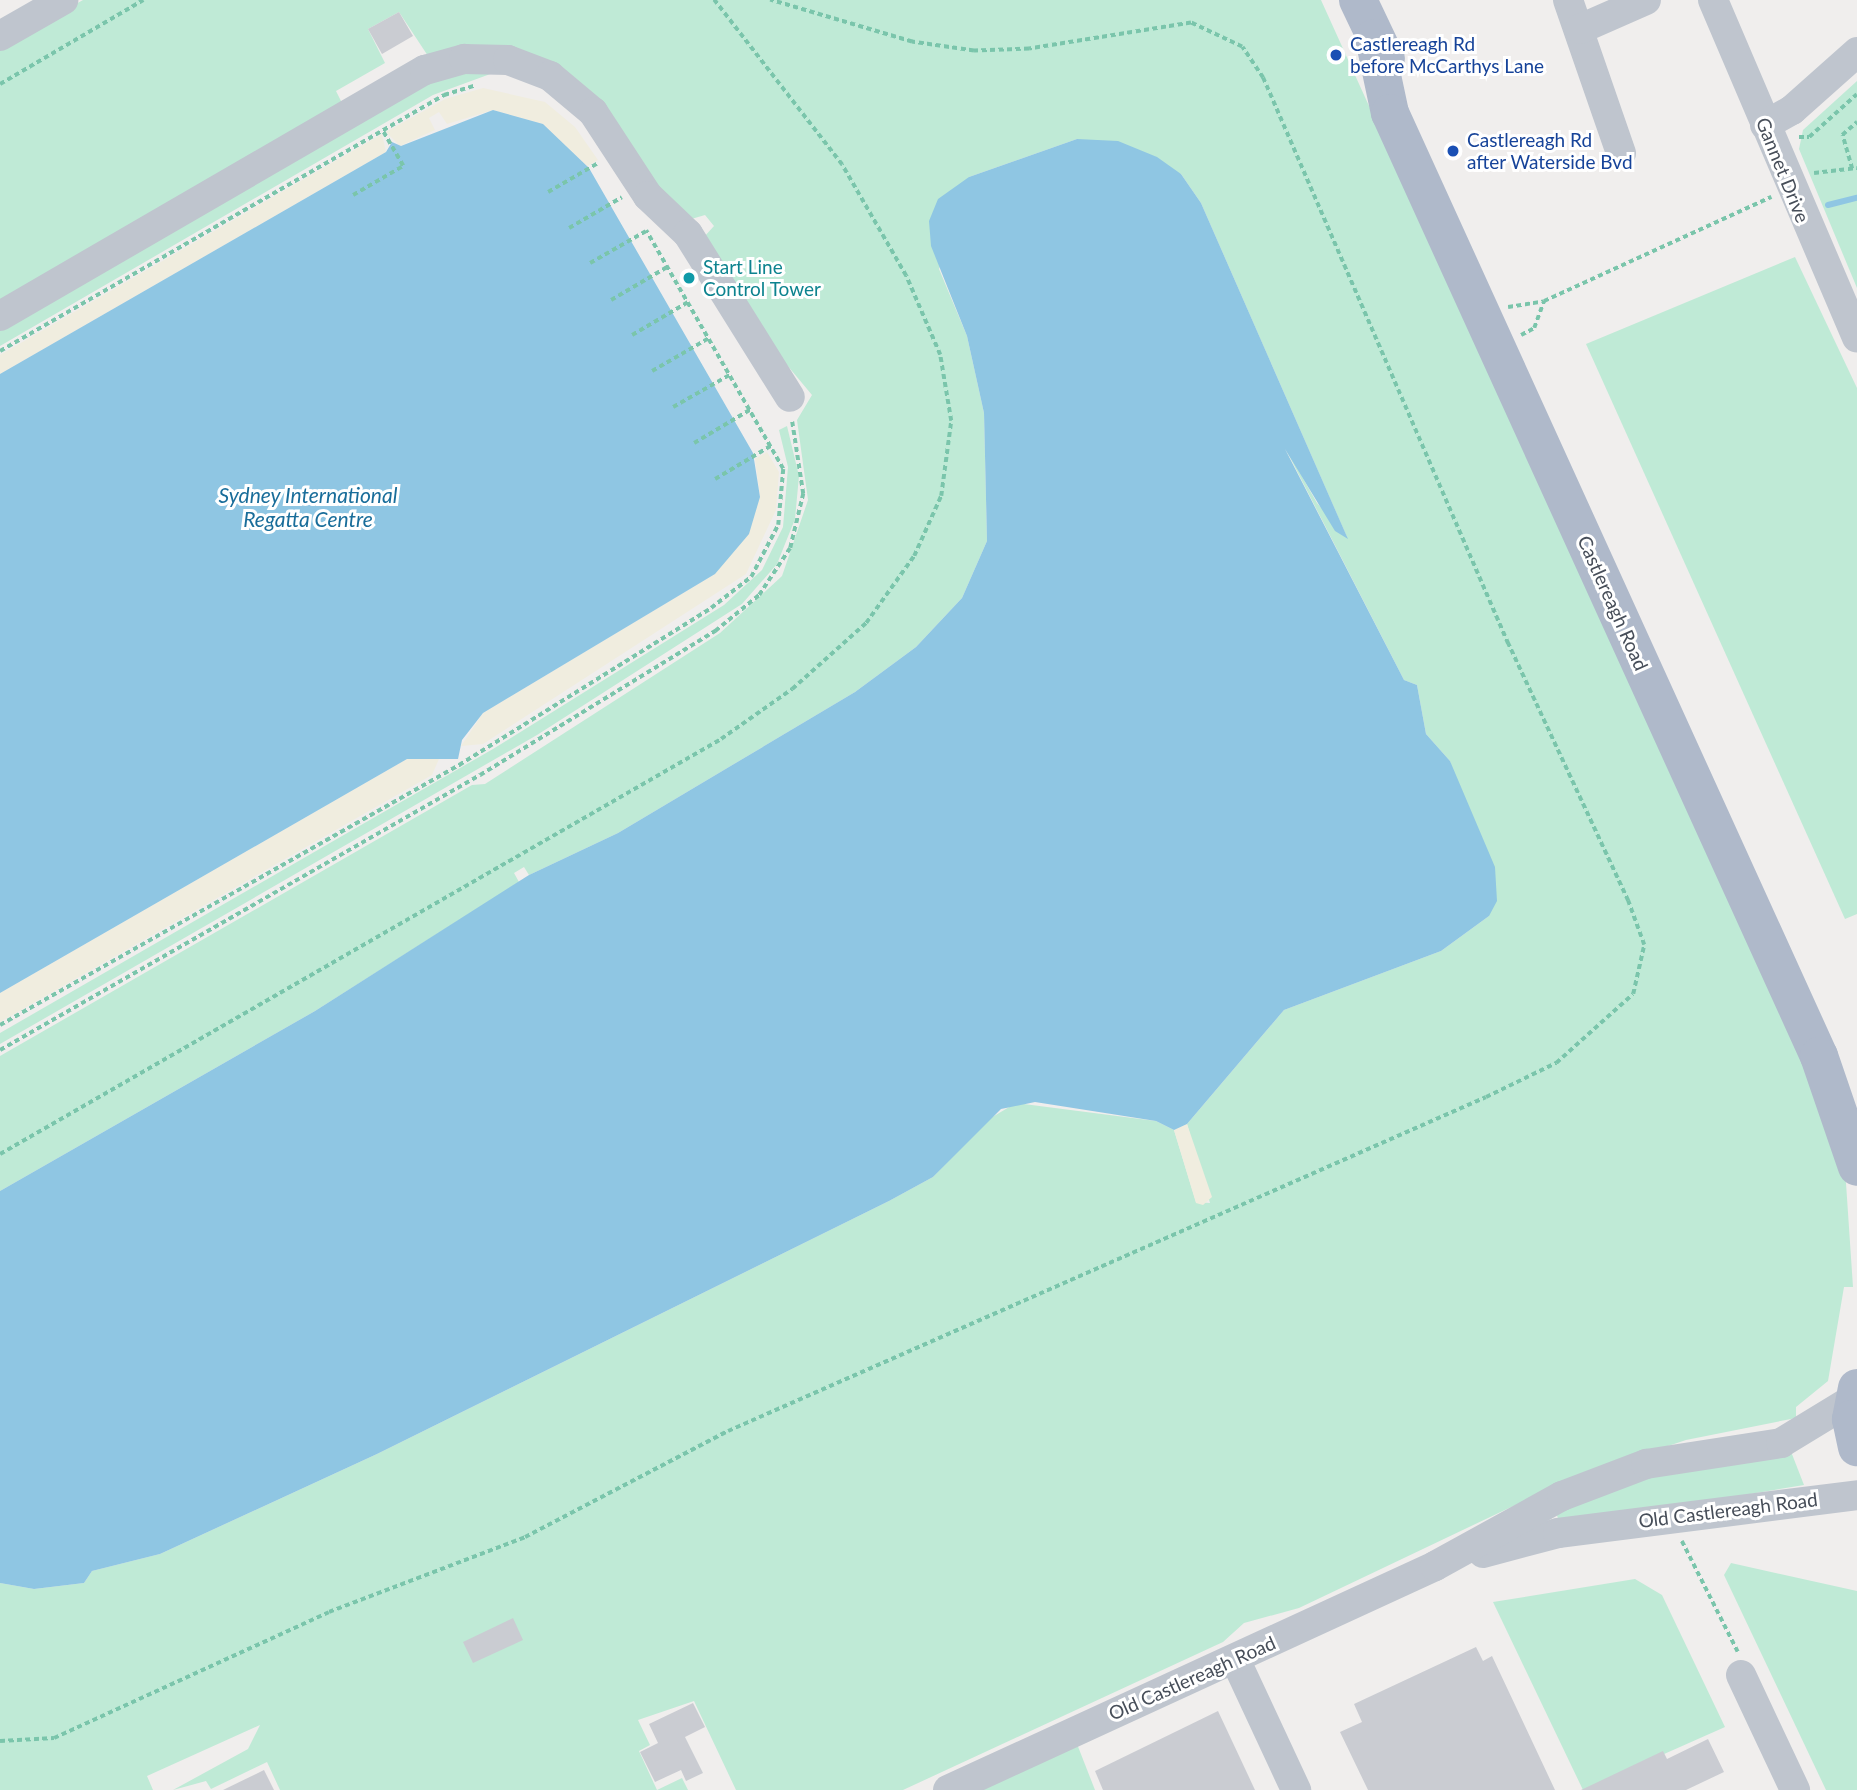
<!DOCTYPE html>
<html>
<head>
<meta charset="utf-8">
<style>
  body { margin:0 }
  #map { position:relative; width:1857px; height:1790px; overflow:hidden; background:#f0eeed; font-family:Lato,sans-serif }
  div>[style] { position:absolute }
  .green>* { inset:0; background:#bfead6 }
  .sand>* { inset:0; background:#f0eddf }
  .water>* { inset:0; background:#8fc6e3 }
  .stream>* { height:6px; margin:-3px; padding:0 3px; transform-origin:3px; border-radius:3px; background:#8fc6e3 }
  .building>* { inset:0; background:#caccd2 }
  .path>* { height:3.5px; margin-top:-1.75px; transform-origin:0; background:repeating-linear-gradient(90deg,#7ac5ab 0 5px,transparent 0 8.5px) }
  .minor>* { height:30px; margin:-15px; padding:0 15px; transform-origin:15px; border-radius:15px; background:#bfc5ce }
  .major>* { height:38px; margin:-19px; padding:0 19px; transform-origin:19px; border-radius:19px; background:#afb9ca }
  .dots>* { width:19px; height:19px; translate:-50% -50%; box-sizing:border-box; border:4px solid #fff; border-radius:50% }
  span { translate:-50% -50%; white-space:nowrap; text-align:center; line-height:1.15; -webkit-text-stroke:6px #fff; paint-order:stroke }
  .transit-label { font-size:19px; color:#164399 }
  .left { translate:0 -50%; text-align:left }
  .street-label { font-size:19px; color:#474e59 }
  .culture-label { font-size:19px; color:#0d838f }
  .water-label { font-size:21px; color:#196d9a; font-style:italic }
</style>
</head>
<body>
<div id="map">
  <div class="green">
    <i style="clip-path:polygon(83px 0,1321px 0,1831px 1126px,1846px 1183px,1853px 1287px,1844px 1287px,1828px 1381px,1796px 1407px,1796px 1418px,1686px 1440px,1572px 1478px,1299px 1608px,1244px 1623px,1223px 1642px,903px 1790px,736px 1790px,694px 1701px,638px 1720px,650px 1745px,639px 1751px,657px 1790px,682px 1778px,688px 1790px,280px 1790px,267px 1762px,211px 1789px,206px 1781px,173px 1790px,248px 1749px,260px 1725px,147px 1776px,153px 1790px,0 1790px,0 1583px,34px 1589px,84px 1583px,92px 1571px,160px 1554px,377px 1454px,889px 1201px,933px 1177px,989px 1119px,1016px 1103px,1156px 1121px,1174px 1130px,1196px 1202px,1210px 1203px,1187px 1124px,1284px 1010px,1441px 951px,1489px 916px,1450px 761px,1426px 734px,1417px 685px,1404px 680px,1280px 438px,1317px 503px,1347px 537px,1201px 203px,1181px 174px,1077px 139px,969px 177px,939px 269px,967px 336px,984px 413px,987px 541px,962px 598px,916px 647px,855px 692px,618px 833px,529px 875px,524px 867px,514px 873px,519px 882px,315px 1011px,0 1191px,0 1056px,472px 785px,485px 784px,720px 633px,782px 576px,808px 500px,797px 420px,812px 395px,772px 347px,704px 237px,714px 226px,705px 215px,688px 220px,655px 191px,604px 110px,471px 48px,428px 56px,399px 12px,368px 29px,385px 63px,336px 91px,343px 105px,0 304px,0 47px)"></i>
    <i style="clip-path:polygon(493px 73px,433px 95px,0 346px,0 326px,435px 74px)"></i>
    <i style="clip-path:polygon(1857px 81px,1857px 288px,1799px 149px,1803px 130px)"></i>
    <i style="clip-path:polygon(1795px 257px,1857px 388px,1857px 914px,1845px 919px,1586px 344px)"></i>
    <i style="clip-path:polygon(787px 426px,799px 476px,795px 519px,777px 564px,742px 604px,537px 735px,0 1044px,0 1033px,493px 749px,724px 605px,762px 570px,783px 527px,788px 467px,779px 430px)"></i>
    <i style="clip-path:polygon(1790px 1449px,1804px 1485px,1560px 1526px,1555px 1508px,1637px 1477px)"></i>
    <i style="clip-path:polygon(1731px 1563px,1857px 1591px,1857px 1790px,1826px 1790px,1724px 1575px)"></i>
    <i style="clip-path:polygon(1635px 1579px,1662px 1595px,1725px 1727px,1583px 1790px,1493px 1602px)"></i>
    <i style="clip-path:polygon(1077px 1744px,1095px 1790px,977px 1790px)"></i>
  </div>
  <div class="sand">
    <i style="clip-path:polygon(483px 88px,545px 102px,575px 127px,598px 160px,587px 166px,543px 124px,493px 110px,447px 124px,439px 112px,429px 118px,435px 130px,400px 146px,386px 132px,445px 99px)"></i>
    <i style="clip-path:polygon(382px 134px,386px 152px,0 374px,0 355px)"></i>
    <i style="clip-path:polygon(767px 452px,779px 472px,776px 510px,746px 574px,483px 744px,461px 746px,483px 713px,715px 574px,760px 497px,755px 459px)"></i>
    <i style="clip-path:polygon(426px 754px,439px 759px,432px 775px,0 1022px,0 993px,407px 759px)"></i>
    <i style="clip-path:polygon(1187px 1124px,1212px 1197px,1203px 1205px,1196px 1203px,1174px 1130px)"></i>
  </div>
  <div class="water">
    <i style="clip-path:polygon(493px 110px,543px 124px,589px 168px,753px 453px,760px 497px,749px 534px,715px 574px,483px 713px,462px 740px,458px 759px,407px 759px,0 993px,0 374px,386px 152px,392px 142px,401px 146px)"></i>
    <i style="clip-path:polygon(1077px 139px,1118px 141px,1157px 157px,1181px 174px,1201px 203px,1348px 539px,1335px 531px,1285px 449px,1404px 680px,1417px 685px,1426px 734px,1450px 761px,1495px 867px,1497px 901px,1489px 916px,1441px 951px,1284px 1010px,1187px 1124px,1174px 1130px,1156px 1121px,1035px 1102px,1001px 1109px,933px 1177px,889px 1201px,377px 1454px,160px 1554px,92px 1571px,84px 1583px,34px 1589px,0 1583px,0 1191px,315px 1011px,529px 875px,618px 833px,855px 692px,916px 647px,962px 598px,987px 541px,984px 413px,967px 336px,931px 246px,929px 221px,938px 199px,969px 177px)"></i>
  </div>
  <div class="stream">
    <i style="left:1828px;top:205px;width:30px;rotate:-14deg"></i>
  </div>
  <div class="building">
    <i style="clip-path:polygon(399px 12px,413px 36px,382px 54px,368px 29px)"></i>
    <i style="clip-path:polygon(513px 1618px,523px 1640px,473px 1663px,463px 1642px)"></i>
    <i style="clip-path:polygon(1476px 1647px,1483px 1661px,1492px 1656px,1555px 1790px,1368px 1790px,1340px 1732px,1362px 1722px,1354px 1704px)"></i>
    <i style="clip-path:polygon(693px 1703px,705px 1727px,685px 1737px,703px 1773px,686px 1781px,681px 1770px,655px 1782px,640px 1752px,658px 1743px,649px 1724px)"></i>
    <i style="clip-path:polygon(1218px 1711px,1255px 1790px,1103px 1790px,1095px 1771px)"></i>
    <i style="clip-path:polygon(1708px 1739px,1724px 1772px,1686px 1790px,1581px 1790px,1663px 1751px,1667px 1759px)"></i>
    <i style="clip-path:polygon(264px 1770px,274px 1790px,223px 1790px)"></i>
  </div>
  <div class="path">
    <i style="left:0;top:84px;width:166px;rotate:-30.4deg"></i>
    <i style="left:1799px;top:137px;width:10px"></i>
    <i style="left:1809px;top:137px;width:64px;rotate:-41.9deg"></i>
    <i style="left:1852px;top:169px;width:35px;rotate:-106deg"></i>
    <i style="left:1842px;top:135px;width:20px;rotate:-41deg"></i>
    <i style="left:1814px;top:173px;width:43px;rotate:-6.6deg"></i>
    <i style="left:548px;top:192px;width:58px;rotate:-30.1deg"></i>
    <i style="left:353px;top:195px;width:58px;rotate:-30.1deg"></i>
    <i style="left:403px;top:166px;width:42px;rotate:-120.3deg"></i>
    <i style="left:569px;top:228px;width:61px;rotate:-30.3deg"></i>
    <i style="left:590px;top:263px;width:64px;rotate:-29.7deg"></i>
    <i style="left:611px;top:300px;width:65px;rotate:-30.5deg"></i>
    <i style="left:1508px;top:307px;width:36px;rotate:-9deg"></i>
    <i style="left:1544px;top:301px;width:250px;rotate:-24.6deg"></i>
    <i style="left:632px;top:335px;width:65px;rotate:-30.5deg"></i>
    <i style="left:1521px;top:335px;width:15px;rotate:-28deg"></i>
    <i style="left:1534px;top:328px;width:29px;rotate:-70deg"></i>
    <i style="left:0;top:351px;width:513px;rotate:-29.97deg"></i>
    <i style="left:444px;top:95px;width:31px;rotate:-17deg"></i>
    <i style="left:652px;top:371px;width:66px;rotate:-30.1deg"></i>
    <i style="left:673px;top:407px;width:67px;rotate:-29.6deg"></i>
    <i style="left:694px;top:443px;width:66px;rotate:-30.8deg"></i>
    <i style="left:715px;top:479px;width:66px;rotate:-30.8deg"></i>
    <i style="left:0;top:1025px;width:528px;rotate:-29.53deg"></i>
    <i style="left:459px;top:765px;width:297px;rotate:-31.9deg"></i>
    <i style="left:711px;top:608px;width:51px;rotate:-37.8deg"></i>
    <i style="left:751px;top:577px;width:59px;rotate:-62.6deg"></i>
    <i style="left:778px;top:525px;width:56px;rotate:-84.9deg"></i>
    <i style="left:783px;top:469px;width:275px;rotate:-119.9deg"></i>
    <i style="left:0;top:1050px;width:553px;rotate:-29.81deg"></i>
    <i style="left:480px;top:775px;width:276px;rotate:-31.5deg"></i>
    <i style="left:715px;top:631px;width:57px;rotate:-39.3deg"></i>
    <i style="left:759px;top:595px;width:56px;rotate:-56.6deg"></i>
    <i style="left:790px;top:548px;width:56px;rotate:-76.5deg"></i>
    <i style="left:803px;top:494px;width:73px;rotate:-98.7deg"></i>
    <i style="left:0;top:1154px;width:832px;rotate:-29.92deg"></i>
    <i style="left:721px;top:739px;width:87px;rotate:-35.2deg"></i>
    <i style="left:792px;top:689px;width:99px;rotate:-41.7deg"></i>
    <i style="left:866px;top:623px;width:82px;rotate:-54.4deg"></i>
    <i style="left:914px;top:556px;width:66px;rotate:-65.8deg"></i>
    <i style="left:941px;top:496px;width:76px;rotate:-82.4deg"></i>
    <i style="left:951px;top:421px;width:67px;rotate:-99.5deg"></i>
    <i style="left:940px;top:355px;width:86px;rotate:-113.3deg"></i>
    <i style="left:906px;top:276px;width:128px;rotate:-120deg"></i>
    <i style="left:842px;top:165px;width:209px;rotate:-127.8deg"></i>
    <i style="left:1682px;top:1541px;width:124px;rotate:63.2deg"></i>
    <i style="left:0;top:1741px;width:54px;rotate:-3.2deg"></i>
    <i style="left:54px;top:1738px;width:302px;rotate:-24.6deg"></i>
    <i style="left:329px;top:1612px;width:210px;rotate:-20.9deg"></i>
    <i style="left:525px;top:1537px;width:229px;rotate:-27.6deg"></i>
    <i style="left:728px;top:1431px;width:828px;rotate:-23.78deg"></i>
    <i style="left:1486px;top:1097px;width:78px;rotate:-25.9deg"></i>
    <i style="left:1556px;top:1063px;width:103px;rotate:-41.9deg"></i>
    <i style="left:1633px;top:994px;width:50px;rotate:-77.3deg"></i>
    <i style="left:1644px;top:945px;width:47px;rotate:-110deg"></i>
    <i style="left:1628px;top:901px;width:284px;rotate:-115deg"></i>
    <i style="left:1508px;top:644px;width:617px;rotate:-113.41deg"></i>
    <i style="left:1263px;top:78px;width:37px;rotate:-124deg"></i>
    <i style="left:1242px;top:47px;width:56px;rotate:-154.8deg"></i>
    <i style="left:1191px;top:23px;width:164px;rotate:170.9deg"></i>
    <i style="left:1029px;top:49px;width:55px;rotate:177.9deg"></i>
    <i style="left:974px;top:51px;width:63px;rotate:-171.7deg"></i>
    <i style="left:912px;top:42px;width:148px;rotate:-163.5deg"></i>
  </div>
  <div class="minor">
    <i style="left:1568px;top:0;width:162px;rotate:70.9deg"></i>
    <i style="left:1713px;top:0;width:367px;rotate:66.9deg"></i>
    <i style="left:1580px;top:29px;width:72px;rotate:-23.7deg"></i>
    <i style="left:0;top:36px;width:73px;rotate:-29.7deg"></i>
    <i style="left:1765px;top:125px;width:31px;rotate:-29deg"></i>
    <i style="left:1792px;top:110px;width:87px;rotate:-41.7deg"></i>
    <i style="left:0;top:316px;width:491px;rotate:-30.1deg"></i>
    <i style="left:425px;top:70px;width:41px;rotate:-15.8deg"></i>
    <i style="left:464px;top:59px;width:44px;rotate:1.3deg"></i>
    <i style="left:508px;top:60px;width:45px;rotate:20.9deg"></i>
    <i style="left:550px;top:76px;width:56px;rotate:39.9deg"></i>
    <i style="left:593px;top:112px;width:100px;rotate:56.8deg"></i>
    <i style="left:648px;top:196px;width:55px;rotate:43.5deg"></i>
    <i style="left:688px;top:234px;width:192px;rotate:58deg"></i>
    <i style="left:1483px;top:1553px;width:78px;rotate:-14.9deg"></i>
    <i style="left:1558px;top:1533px;width:301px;rotate:-7.2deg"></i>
    <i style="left:1235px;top:1659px;width:145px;rotate:65deg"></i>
    <i style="left:1741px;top:1675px;width:127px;rotate:64.8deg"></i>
    <i style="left:948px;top:1790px;width:536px;rotate:-24.7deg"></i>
    <i style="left:1435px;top:1566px;width:145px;rotate:-28.9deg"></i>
    <i style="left:1562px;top:1496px;width:90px;rotate:-20.9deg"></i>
    <i style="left:1646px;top:1464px;width:137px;rotate:-8.8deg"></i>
    <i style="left:1781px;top:1443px;width:84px;rotate:-31.4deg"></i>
  </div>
  <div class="major">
    <i style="left:1358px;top:0;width:65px;rotate:64.6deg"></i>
    <i style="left:1374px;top:38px;width:77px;rotate:78deg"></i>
    <i style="left:1390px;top:113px;width:1036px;rotate:65.54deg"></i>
    <i style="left:1819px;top:1056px;width:117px;rotate:71.1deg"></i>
    <i style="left:1857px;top:1388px;width:32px;rotate:101deg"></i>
    <i style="left:1851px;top:1419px;width:29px;rotate:78deg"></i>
  </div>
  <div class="dots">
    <i style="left:1336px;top:55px;background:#1a4fb4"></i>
    <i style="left:1453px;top:151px;background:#1a4fb4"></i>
    <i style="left:689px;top:278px;background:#0f9aa8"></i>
  </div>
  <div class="transit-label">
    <span class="left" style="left:1350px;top:55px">Castlereagh Rd<br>before McCarthys Lane</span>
    <span class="left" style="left:1467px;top:151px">Castlereagh Rd<br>after Waterside Bvd</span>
  </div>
  <div class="street-label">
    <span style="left:1783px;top:170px;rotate:68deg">Gannet Drive</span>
    <span style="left:1613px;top:603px;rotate:66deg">Castlereagh Road</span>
    <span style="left:1728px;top:1510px;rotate:-7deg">Old Castlereagh Road</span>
    <span style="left:1192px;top:1678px;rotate:-24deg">Old Castlereagh Road</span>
  </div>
  <div class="culture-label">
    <span class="left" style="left:703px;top:278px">Start Line<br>Control Tower</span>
  </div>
  <div class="water-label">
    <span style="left:308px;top:507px">Sydney International<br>Regatta Centre</span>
  </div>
</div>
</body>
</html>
